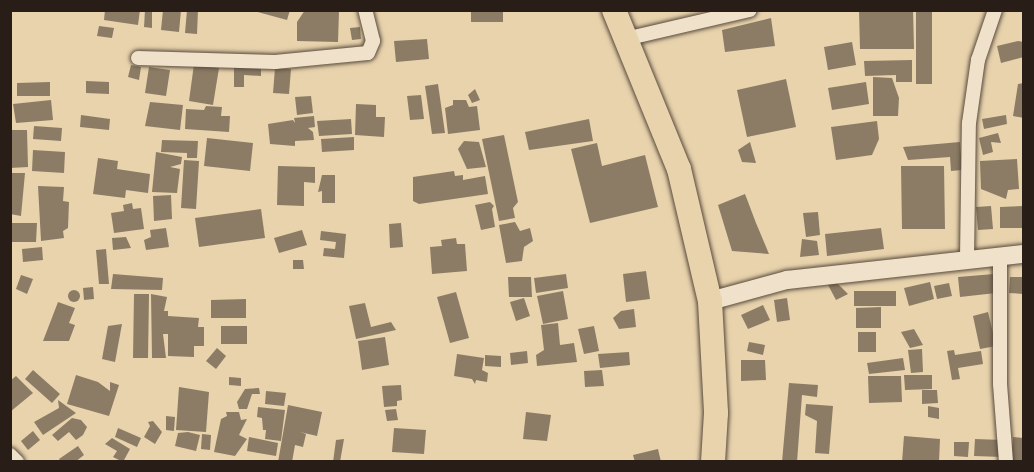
<!DOCTYPE html>
<html>
<head>
<meta charset="utf-8">
<style>
  body { margin:0 }
  #map { position:relative; width:1034px; height:472px; overflow:hidden; background:#e8d3ad; font-family:"Libre Caslon Text",serif }
  div>[style] { position:absolute }
  .building>* { inset:0; background:#8c7c65 }
  .round { border-radius:50% }
  .roads { filter:drop-shadow(0 0 2px #594a3c) drop-shadow(0 0 2px #594a3c) }
  .minor>* { height:14px; margin:-7px; padding:0 7px; transform-origin:7px; border-radius:7px; background:#f0e2ca }
  .tertiary>* { height:18px; margin:-9px; padding:0 9px; transform-origin:9px; border-radius:9px; background:#f0e2ca }
  .trunk>* { height:24px; margin:-12px; padding:0 12px; transform-origin:12px; border-radius:12px; background:#e8d3ad }
  span { translate:-50% -50%; white-space:nowrap; text-align:center; line-height:1.15; -webkit-text-stroke:6px #f0e2ca; paint-order:stroke }
  .frame { position:absolute; inset:0; border:12px solid #291d17; pointer-events:none }
</style>
</head>
<body>
<div id="map">
  <div class="building">
    <i style="clip-path:polygon(105px 10px,140px 10px,138px 25px,104px 20px)"></i>
    <i style="clip-path:polygon(145px 10px,152px 10px,152px 28px,144px 27px)"></i>
    <i style="clip-path:polygon(163px 10px,181px 10px,179px 32px,161px 30px)"></i>
    <i style="clip-path:polygon(187px 10px,198px 10px,197px 34px,185px 33px)"></i>
    <i style="clip-path:polygon(250px 10px,290px 10px,287px 20px)"></i>
    <i style="clip-path:polygon(305px 10px,339px 10px,338px 42px,297px 41px,297px 22px)"></i>
    <i style="clip-path:polygon(471px 10px,503px 10px,503px 22px,471px 22px)"></i>
    <i style="clip-path:polygon(859px 10px,913px 10px,914px 49px,860px 49px)"></i>
    <i style="clip-path:polygon(916px 10px,932px 10px,932px 84px,916px 84px)"></i>
    <i style="clip-path:polygon(771px 18px,775px 46px,725px 52px,722px 30px)"></i>
    <i style="clip-path:polygon(99px 26px,114px 28px,112px 38px,97px 36px)"></i>
    <i style="clip-path:polygon(360px 27px,361px 39px,352px 40px,350px 28px)"></i>
    <i style="clip-path:polygon(427px 39px,429px 59px,396px 62px,394px 41px)"></i>
    <i style="clip-path:polygon(1018px 41px,1024px 42px,1024px 57px,1001px 63px,997px 46px)"></i>
    <i style="clip-path:polygon(852px 42px,856px 65px,828px 70px,824px 47px)"></i>
    <i style="clip-path:polygon(912px 60px,912px 82px,896px 82px,896px 75px,865px 76px,864px 61px)"></i>
    <i style="clip-path:polygon(194px 64px,219px 68px,213px 105px,189px 101px)"></i>
    <i style="clip-path:polygon(234px 64px,261px 65px,261px 76px,244px 75px,244px 87px,234px 87px)"></i>
    <i style="clip-path:polygon(131px 65px,141px 67px,139px 80px,128px 77px)"></i>
    <i style="clip-path:polygon(149px 67px,170px 70px,166px 96px,145px 93px)"></i>
    <i style="clip-path:polygon(275px 68px,291px 69px,289px 94px,273px 93px)"></i>
    <i style="clip-path:polygon(873px 77px,892px 78px,899px 98px,898px 116px,873px 116px)"></i>
    <i style="clip-path:polygon(786px 79px,796px 127px,747px 137px,737px 90px)"></i>
    <i style="clip-path:polygon(86px 81px,109px 82px,109px 94px,86px 93px)"></i>
    <i style="clip-path:polygon(50px 82px,50px 96px,17px 96px,17px 83px)"></i>
    <i style="clip-path:polygon(866px 82px,869px 104px,832px 110px,828px 88px)"></i>
    <i style="clip-path:polygon(1024px 83px,1024px 118px,1013px 116px,1018px 84px)"></i>
    <i style="clip-path:polygon(438px 84px,445px 133px,432px 134px,425px 86px)"></i>
    <i style="clip-path:polygon(475px 89px,480px 100px,472px 103px,468px 95px)"></i>
    <i style="clip-path:polygon(421px 95px,424px 119px,410px 120px,407px 96px)"></i>
    <i style="clip-path:polygon(311px 96px,313px 113px,297px 115px,295px 97px)"></i>
    <i style="clip-path:polygon(51px 100px,53px 120px,16px 123px,13px 104px)"></i>
    <i style="clip-path:polygon(453px 100px,466px 100px,469px 107px,477px 106px,480px 130px,448px 134px,445px 108px,453px 105px)"></i>
    <i style="clip-path:polygon(150px 102px,183px 105px,180px 130px,145px 126px)"></i>
    <i style="clip-path:polygon(356px 104px,376px 105px,376px 117px,385px 117px,384px 137px,355px 135px)"></i>
    <i style="clip-path:polygon(206px 106px,222px 107px,221px 116px,230px 116px,229px 132px,185px 129px,186px 109px,204px 110px)"></i>
    <i style="clip-path:polygon(81px 115px,110px 119px,109px 130px,80px 127px)"></i>
    <i style="clip-path:polygon(1006px 115px,1007px 124px,984px 129px,982px 119px)"></i>
    <i style="clip-path:polygon(314px 116px,315px 127px,308px 128px,313px 132px,314px 140px,295px 141px,295px 146px,270px 144px,268px 124px,293px 120px,295px 123px,294px 118px)"></i>
    <i style="clip-path:polygon(351px 119px,352px 134px,319px 136px,317px 121px)"></i>
    <i style="clip-path:polygon(589px 119px,593px 141px,529px 150px,525px 132px)"></i>
    <i style="clip-path:polygon(877px 121px,879px 139px,872px 155px,836px 160px,831px 127px)"></i>
    <i style="clip-path:polygon(34px 126px,62px 128px,61px 141px,33px 139px)"></i>
    <i style="clip-path:polygon(10px 130px,27px 130px,28px 167px,10px 168px)"></i>
    <i style="clip-path:polygon(998px 133px,1001px 143px,991px 142px,993px 152px,983px 155px,979px 138px)"></i>
    <i style="clip-path:polygon(504px 135px,518px 202px,513px 208px,515px 218px,499px 221px,482px 139px)"></i>
    <i style="clip-path:polygon(354px 137px,354px 150px,322px 152px,321px 139px)"></i>
    <i style="clip-path:polygon(207px 138px,253px 143px,250px 171px,204px 166px)"></i>
    <i style="clip-path:polygon(162px 140px,198px 141px,197px 158px,187px 158px,187px 153px,161px 152px)"></i>
    <i style="clip-path:polygon(464px 141px,479px 142px,486px 167px,467px 169px,458px 149px)"></i>
    <i style="clip-path:polygon(750px 142px,756px 163px,742px 162px,738px 150px)"></i>
    <i style="clip-path:polygon(960px 142px,962px 170px,951px 171px,950px 157px,908px 160px,903px 147px)"></i>
    <i style="clip-path:polygon(597px 143px,602px 166px,645px 155px,658px 207px,590px 223px,571px 149px)"></i>
    <i style="clip-path:polygon(33px 150px,65px 152px,64px 173px,32px 171px)"></i>
    <i style="clip-path:polygon(156px 152px,182px 157px,181px 164px,170px 167px,180px 169px,177px 193px,152px 192px)"></i>
    <i style="clip-path:polygon(98px 158px,118px 161px,117px 169px,150px 174px,148px 193px,126px 190px,125px 198px,93px 194px)"></i>
    <i style="clip-path:polygon(1017px 159px,1019px 189px,1008px 190px,1006px 199px,981px 189px,980px 161px)"></i>
    <i style="clip-path:polygon(184px 160px,199px 161px,196px 209px,181px 208px)"></i>
    <i style="clip-path:polygon(278px 166px,315px 167px,315px 183px,304px 182px,304px 206px,277px 205px)"></i>
    <i style="clip-path:polygon(901px 166px,944px 166px,945px 229px,902px 229px)"></i>
    <i style="clip-path:polygon(454px 171px,455px 176px,463px 175px,463px 180px,485px 176px,488px 194px,419px 204px,413px 201px,413px 177px)"></i>
    <i style="clip-path:polygon(10px 173px,25px 173px,21px 216px,10px 214px)"></i>
    <i style="clip-path:polygon(322px 175px,335px 175px,335px 203px,322px 203px,322px 191px,318px 192px)"></i>
    <i style="clip-path:polygon(38px 186px,64px 187px,63px 201px,69px 202px,68px 228px,63px 231px,64px 238px,41px 241px)"></i>
    <i style="clip-path:polygon(745px 194px,756px 223px,769px 254px,732px 251px,718px 205px)"></i>
    <i style="clip-path:polygon(171px 195px,172px 219px,154px 221px,153px 196px)"></i>
    <i style="clip-path:polygon(490px 202px,494px 206px,492px 209px,495px 227px,481px 230px,475px 205px)"></i>
    <i style="clip-path:polygon(132px 203px,133px 209px,141px 208px,144px 229px,114px 233px,111px 213px,124px 211px,123px 205px)"></i>
    <i style="clip-path:polygon(991px 206px,993px 229px,978px 230px,976px 207px)"></i>
    <i style="clip-path:polygon(1024px 206px,1024px 228px,1000px 228px,1000px 207px)"></i>
    <i style="clip-path:polygon(261px 209px,265px 238px,199px 247px,195px 218px)"></i>
    <i style="clip-path:polygon(818px 212px,820px 235px,806px 237px,803px 213px)"></i>
    <i style="clip-path:polygon(515px 222px,520px 231px,530px 228px,533px 241px,524px 247px,522px 261px,506px 263px,499px 225px)"></i>
    <i style="clip-path:polygon(10px 223px,37px 223px,36px 242px,10px 242px)"></i>
    <i style="clip-path:polygon(401px 223px,403px 247px,390px 248px,389px 224px)"></i>
    <i style="clip-path:polygon(166px 228px,169px 247px,146px 250px,144px 240px,151px 237px,150px 230px)"></i>
    <i style="clip-path:polygon(881px 228px,884px 249px,827px 256px,825px 234px)"></i>
    <i style="clip-path:polygon(302px 230px,307px 245px,279px 253px,274px 238px)"></i>
    <i style="clip-path:polygon(321px 231px,346px 234px,344px 258px,323px 256px,324px 248px,335px 249px,336px 242px,320px 240px)"></i>
    <i style="clip-path:polygon(126px 237px,131px 248px,113px 250px,112px 238px)"></i>
    <i style="clip-path:polygon(456px 238px,457px 244px,465px 244px,467px 271px,432px 274px,430px 247px,442px 246px,441px 240px)"></i>
    <i style="clip-path:polygon(802px 239px,817px 241px,819px 255px,800px 257px)"></i>
    <i style="clip-path:polygon(42px 247px,43px 260px,23px 262px,22px 249px)"></i>
    <i style="clip-path:polygon(106px 249px,109px 284px,99px 284px,96px 250px)"></i>
    <i style="clip-path:polygon(293px 260px,303px 260px,304px 269px,293px 269px)"></i>
    <i style="clip-path:polygon(646px 271px,650px 299px,626px 302px,623px 274px)"></i>
    <i style="clip-path:polygon(113px 274px,163px 278px,162px 290px,111px 289px)"></i>
    <i style="clip-path:polygon(566px 274px,568px 288px,536px 293px,534px 278px)"></i>
    <i style="clip-path:polygon(994px 274px,996px 293px,960px 297px,958px 277px)"></i>
    <i style="clip-path:polygon(21px 275px,33px 279px,27px 294px,16px 289px)"></i>
    <i style="clip-path:polygon(508px 277px,531px 277px,532px 297px,509px 297px)"></i>
    <i style="clip-path:polygon(1010px 277px,1024px 277px,1024px 294px,1009px 293px)"></i>
    <i style="clip-path:polygon(832px 278px,848px 294px,836px 300px,827px 283px)"></i>
    <i style="clip-path:polygon(930px 282px,934px 299px,909px 306px,904px 288px)"></i>
    <i style="clip-path:polygon(949px 283px,952px 296px,937px 299px,934px 286px)"></i>
    <i style="clip-path:polygon(93px 287px,94px 299px,84px 300px,83px 288px)"></i>
    <i class="round" style="left:68px;top:290px;width:12px;height:12px"></i>
    <i style="clip-path:polygon(563px 291px,568px 319px,543px 324px,537px 296px)"></i>
    <i style="clip-path:polygon(854px 291px,896px 291px,896px 306px,854px 306px)"></i>
    <i style="clip-path:polygon(456px 292px,469px 338px,450px 343px,437px 297px)"></i>
    <i style="clip-path:polygon(134px 294px,149px 294px,148px 358px,133px 358px)"></i>
    <i style="clip-path:polygon(151px 294px,167px 297px,164px 311px,168px 311px,168px 316px,199px 318px,198px 327px,204px 327px,204px 346px,194px 346px,194px 357px,168px 356px,168px 334px,163px 334px,166px 358px,152px 358px)"></i>
    <i style="clip-path:polygon(524px 298px,530px 316px,516px 321px,510px 302px)"></i>
    <i style="clip-path:polygon(787px 298px,790px 320px,777px 322px,774px 300px)"></i>
    <i style="clip-path:polygon(246px 299px,246px 318px,211px 318px,211px 300px)"></i>
    <i style="clip-path:polygon(58px 302px,75px 308px,69px 323px,75px 325px,69px 341px,43px 341px)"></i>
    <i style="clip-path:polygon(365px 303px,371px 327px,391px 322px,396px 330px,356px 339px,349px 306px)"></i>
    <i style="clip-path:polygon(763px 305px,770px 320px,748px 329px,741px 315px)"></i>
    <i style="clip-path:polygon(881px 307px,881px 328px,856px 328px,856px 308px)"></i>
    <i style="clip-path:polygon(634px 309px,636px 327px,619px 329px,613px 318px,621px 311px)"></i>
    <i style="clip-path:polygon(988px 312px,996px 346px,980px 349px,973px 316px)"></i>
    <i style="clip-path:polygon(558px 323px,560px 345px,574px 343px,577px 362px,537px 366px,536px 355px,544px 350px,541px 325px)"></i>
    <i style="clip-path:polygon(122px 324px,115px 362px,102px 359px,108px 326px)"></i>
    <i style="clip-path:polygon(221px 326px,247px 326px,247px 344px,221px 344px)"></i>
    <i style="clip-path:polygon(594px 326px,599px 351px,584px 354px,578px 329px)"></i>
    <i style="clip-path:polygon(914px 329px,923px 345px,910px 348px,901px 332px)"></i>
    <i style="clip-path:polygon(858px 332px,876px 332px,876px 352px,858px 352px)"></i>
    <i style="clip-path:polygon(385px 337px,389px 365px,362px 370px,358px 341px)"></i>
    <i style="clip-path:polygon(749px 342px,765px 345px,763px 355px,747px 351px)"></i>
    <i style="clip-path:polygon(217px 348px,226px 356px,216px 369px,206px 361px)"></i>
    <i style="clip-path:polygon(922px 349px,923px 372px,911px 373px,908px 350px)"></i>
    <i style="clip-path:polygon(954px 350px,955px 355px,981px 351px,983px 364px,958px 368px,960px 379px,952px 380px,947px 351px)"></i>
    <i style="clip-path:polygon(527px 351px,528px 363px,511px 365px,510px 353px)"></i>
    <i style="clip-path:polygon(629px 352px,630px 365px,600px 368px,598px 354px)"></i>
    <i style="clip-path:polygon(457px 354px,484px 358px,482px 370px,488px 373px,487px 382px,476px 380px,475px 384px,472px 379px,454px 376px)"></i>
    <i style="clip-path:polygon(485px 355px,501px 356px,501px 367px,485px 366px)"></i>
    <i style="clip-path:polygon(903px 358px,905px 370px,869px 374px,867px 363px)"></i>
    <i style="clip-path:polygon(741px 360px,765px 360px,766px 380px,741px 381px)"></i>
    <i style="clip-path:polygon(33px 370px,60px 394px,52px 403px,25px 379px)"></i>
    <i style="clip-path:polygon(602px 370px,604px 386px,585px 387px,584px 371px)"></i>
    <i style="clip-path:polygon(76px 375px,98px 382px,110px 391px,110px 382px,119px 385px,109px 416px,67px 404px)"></i>
    <i style="clip-path:polygon(904px 375px,932px 375px,932px 389px,905px 390px)"></i>
    <i style="clip-path:polygon(16px 376px,33px 393px,10px 412px,10px 381px)"></i>
    <i style="clip-path:polygon(868px 376px,901px 376px,902px 402px,869px 403px)"></i>
    <i style="clip-path:polygon(229px 377px,241px 378px,241px 386px,229px 385px)"></i>
    <i style="clip-path:polygon(789px 383px,818px 385px,817px 397px,802px 395px,797px 462px,782px 462px)"></i>
    <i style="clip-path:polygon(401px 385px,402px 400px,397px 401px,397px 406px,384px 407px,382px 386px)"></i>
    <i style="clip-path:polygon(179px 387px,209px 392px,206px 432px,176px 430px)"></i>
    <i style="clip-path:polygon(259px 388px,260px 394px,252px 394px,247px 409px,239px 409px,237px 402px,245px 389px)"></i>
    <i style="clip-path:polygon(922px 390px,937px 390px,938px 403px,922px 404px)"></i>
    <i style="clip-path:polygon(266px 391px,286px 393px,284px 406px,265px 404px)"></i>
    <i style="clip-path:polygon(58px 400px,76px 413px,43px 435px,34px 422px,59px 408px)"></i>
    <i style="clip-path:polygon(806px 404px,833px 406px,829px 454px,815px 453px,817px 421px,805px 415px)"></i>
    <i style="clip-path:polygon(288px 405px,322px 412px,317px 436px,300px 432px,306px 434px,303px 447px,295px 445px,292px 462px,278px 462px)"></i>
    <i style="clip-path:polygon(928px 406px,939px 408px,939px 419px,928px 417px)"></i>
    <i style="clip-path:polygon(258px 407px,285px 410px,281px 441px,265px 439px,266px 430px,263px 430px,262px 418px,257px 417px)"></i>
    <i style="clip-path:polygon(396px 409px,398px 420px,387px 421px,385px 410px)"></i>
    <i style="clip-path:polygon(226px 412px,239px 412px,241px 420px,247px 419px,239px 435px,247px 439px,235px 456px,214px 452px,221px 419px,227px 416px)"></i>
    <i style="clip-path:polygon(526px 412px,551px 415px,547px 441px,523px 439px)"></i>
    <i style="clip-path:polygon(166px 416px,175px 417px,174px 431px,166px 430px)"></i>
    <i style="clip-path:polygon(72px 418px,81px 420px,87px 427px,83px 435px,76px 440px,69px 432px,58px 441px,52px 435px)"></i>
    <i style="clip-path:polygon(153px 421px,162px 432px,155px 444px,144px 437px,150px 426px,148px 422px)"></i>
    <i style="clip-path:polygon(118px 428px,141px 438px,137px 447px,115px 437px)"></i>
    <i style="clip-path:polygon(394px 428px,426px 430px,424px 454px,392px 452px)"></i>
    <i style="clip-path:polygon(33px 431px,40px 440px,28px 450px,21px 441px)"></i>
    <i style="clip-path:polygon(188px 432px,200px 435px,196px 451px,175px 446px,178px 433px)"></i>
    <i style="clip-path:polygon(202px 434px,211px 435px,210px 450px,201px 449px)"></i>
    <i style="clip-path:polygon(904px 436px,940px 439px,939px 462px,902px 462px)"></i>
    <i style="clip-path:polygon(249px 437px,278px 443px,276px 456px,247px 451px)"></i>
    <i style="clip-path:polygon(1013px 437px,1024px 438px,1024px 462px,1011px 462px)"></i>
    <i style="clip-path:polygon(112px 438px,130px 449px,123px 462px,113px 457px,117px 451px,105px 444px)"></i>
    <i style="clip-path:polygon(344px 439px,340px 462px,333px 462px,336px 440px)"></i>
    <i style="clip-path:polygon(975px 439px,1003px 440px,1002px 457px,974px 456px)"></i>
    <i style="clip-path:polygon(954px 442px,969px 442px,968px 457px,954px 456px)"></i>
    <i style="clip-path:polygon(78px 446px,84px 455px,75px 462px,61px 462px,59px 459px)"></i>
    <i style="clip-path:polygon(658px 449px,661px 462px,635px 462px,633px 455px)"></i>
  </div>
  <div class="roads">
    <div class="minor">
      <i style="left:625px;top:39px;width:128px;rotate:-13.1deg"></i>
      <i style="left:138px;top:58px;width:137px;rotate:1.7deg"></i>
      <i style="left:275px;top:62px;width:93px;rotate:-5.5deg"></i>
      <i style="left:368px;top:53px;width:13px;rotate:-67deg"></i>
      <i style="left:373px;top:41px;width:32px;rotate:-104deg"></i>
      <i style="left:1000px;top:255px;width:129px;rotate:90deg"></i>
      <i style="left:1000px;top:384px;width:78px;rotate:85.6deg"></i>
      <i style="left:967px;top:259px;width:136px;rotate:-89.2deg"></i>
      <i style="left:969px;top:123px;width:64px;rotate:-81.9deg"></i>
      <i style="left:978px;top:60px;width:53px;rotate:-71.2deg"></i>
      <i style="left:10px;top:455px;width:10px;rotate:45deg"></i>
    </div>
    <div class="tertiary">
      <i style="left:710px;top:301px;width:80px;rotate:-15.3deg"></i>
      <i style="left:787px;top:280px;width:238px;rotate:-6.3deg"></i>
    </div>
    <div class="trunk">
      <i style="left:614px;top:10px;width:172px;rotate:67.8deg"></i>
      <i style="left:679px;top:169px;width:136px;rotate:76.8deg"></i>
      <i style="left:710px;top:301px;width:112px;rotate:86.9deg"></i>
      <i style="left:716px;top:413px;width:49px;rotate:93.5deg"></i>
    </div>
  </div>
  <div class="frame"></div>
</div>
</body>
</html>
